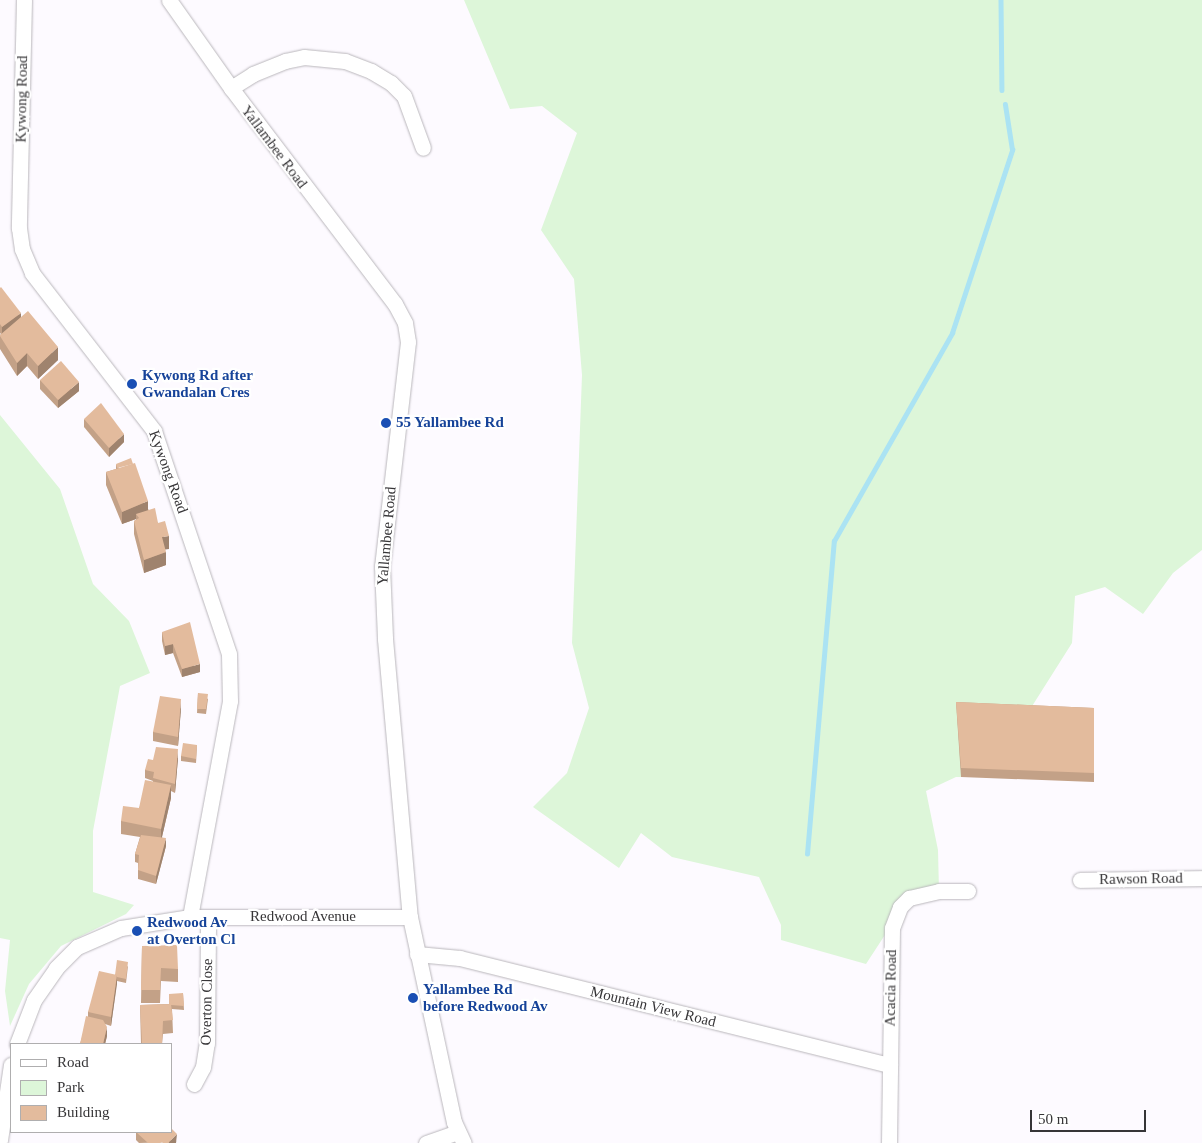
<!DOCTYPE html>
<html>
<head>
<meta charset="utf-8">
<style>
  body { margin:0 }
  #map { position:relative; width:1202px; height:1143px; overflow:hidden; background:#fdfaff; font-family:Georgia,serif }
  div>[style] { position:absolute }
  .green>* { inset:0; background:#ddf6d9 }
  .stream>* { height:4.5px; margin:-2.25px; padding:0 2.25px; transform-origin:2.25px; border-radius:2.25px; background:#abe3f3 }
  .roads { filter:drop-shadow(0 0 1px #bab7bc) drop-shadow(0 0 1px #bab7bc) }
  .minor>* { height:15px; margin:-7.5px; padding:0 7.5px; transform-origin:7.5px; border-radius:7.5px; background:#fff }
  .wall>* { inset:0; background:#c3a187 }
  .shaded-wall>* { inset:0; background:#9f836e }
  .building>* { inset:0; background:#e3bb9d }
  .dots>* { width:14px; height:14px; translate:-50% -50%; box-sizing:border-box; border:2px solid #fff; border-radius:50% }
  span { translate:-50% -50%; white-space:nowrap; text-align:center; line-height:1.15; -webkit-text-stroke:4.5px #fff; paint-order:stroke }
  .street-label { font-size:15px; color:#363537 }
  .transit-label { font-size:15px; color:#164399; font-weight:700 }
  .left { translate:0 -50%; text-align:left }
  .legend { position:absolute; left:10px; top:1043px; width:162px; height:90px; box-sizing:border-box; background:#fff; border:1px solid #afaeaf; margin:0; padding:6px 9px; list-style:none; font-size:15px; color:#363537 }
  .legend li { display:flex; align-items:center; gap:10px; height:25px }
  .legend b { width:25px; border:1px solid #afaeaf }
  .scale { position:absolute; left:1030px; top:1110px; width:116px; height:22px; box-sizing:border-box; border:2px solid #363537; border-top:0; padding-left:6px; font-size:15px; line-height:18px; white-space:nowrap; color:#363537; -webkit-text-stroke:4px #fff; paint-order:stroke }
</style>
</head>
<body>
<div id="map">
  <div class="green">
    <i style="clip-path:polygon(464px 0,1202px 0,1202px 550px,1173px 573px,1143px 614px,1105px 587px,1075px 596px,1072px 643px,1029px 711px,1016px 777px,956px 777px,926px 791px,938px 850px,939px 891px,909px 898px,866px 964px,781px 940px,781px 925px,759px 877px,672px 857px,641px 833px,619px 868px,533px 807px,567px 773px,589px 708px,572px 643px,582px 375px,574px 279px,541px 230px,577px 133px,542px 106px,510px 109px)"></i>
    <i style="clip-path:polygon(0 415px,60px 489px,93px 584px,129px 621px,150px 673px,120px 686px,93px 831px,93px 892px,134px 905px,126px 914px,61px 946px,29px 984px,10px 1026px,5px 991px,10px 940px,0 938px)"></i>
  </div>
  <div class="stream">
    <i style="left:1001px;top:0;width:90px;rotate:89.4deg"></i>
    <i style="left:807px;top:854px;width:314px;rotate:-85.1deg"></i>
    <i style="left:834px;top:541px;width:239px;rotate:-60.4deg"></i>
    <i style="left:952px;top:333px;width:193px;rotate:-71.8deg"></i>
    <i style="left:1012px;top:150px;width:46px;rotate:-98.8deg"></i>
  </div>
  <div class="roads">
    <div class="minor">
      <i style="left:24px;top:0;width:228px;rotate:91.3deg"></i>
      <i style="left:19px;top:228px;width:21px;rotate:82deg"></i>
      <i style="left:22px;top:249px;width:26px;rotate:67deg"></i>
      <i style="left:32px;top:273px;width:200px;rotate:52.3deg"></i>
      <i style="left:154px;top:431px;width:235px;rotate:71.4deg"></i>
      <i style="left:229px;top:654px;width:47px;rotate:88.8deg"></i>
      <i style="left:230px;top:701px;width:220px;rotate:100.5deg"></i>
      <i style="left:169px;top:0;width:108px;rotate:54.8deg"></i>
      <i style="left:231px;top:88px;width:271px;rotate:52.8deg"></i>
      <i style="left:395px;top:304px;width:21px;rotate:62deg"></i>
      <i style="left:405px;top:323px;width:19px;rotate:81deg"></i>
      <i style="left:408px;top:342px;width:226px;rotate:96.6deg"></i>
      <i style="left:382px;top:566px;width:73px;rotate:87.6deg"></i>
      <i style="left:385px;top:639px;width:279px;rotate:84.9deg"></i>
      <i style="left:410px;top:917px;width:210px;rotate:77.9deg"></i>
      <i style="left:454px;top:1122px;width:23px;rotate:65deg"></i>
      <i style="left:231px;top:88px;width:26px;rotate:-32deg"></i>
      <i style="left:253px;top:74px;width:35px;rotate:-22deg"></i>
      <i style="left:285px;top:61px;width:19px;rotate:-12deg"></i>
      <i style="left:304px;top:57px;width:41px;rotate:5.6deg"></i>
      <i style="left:345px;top:61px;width:28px;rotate:21deg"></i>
      <i style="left:371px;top:71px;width:23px;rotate:31deg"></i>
      <i style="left:391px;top:83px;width:18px;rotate:45deg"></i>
      <i style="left:404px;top:96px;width:55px;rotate:69.9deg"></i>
      <i style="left:1080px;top:880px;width:122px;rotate:-0.9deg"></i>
      <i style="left:417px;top:954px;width:43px;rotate:5.3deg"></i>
      <i style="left:460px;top:958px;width:443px;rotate:14deg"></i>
      <i style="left:17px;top:1044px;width:47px;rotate:-68.9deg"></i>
      <i style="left:34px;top:1000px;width:39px;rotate:-55deg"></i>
      <i style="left:56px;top:968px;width:30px;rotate:-45deg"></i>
      <i style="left:77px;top:947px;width:48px;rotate:-23.4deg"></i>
      <i style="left:121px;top:928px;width:70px;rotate:-9.1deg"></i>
      <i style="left:190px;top:917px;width:220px"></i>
      <i style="left:194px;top:1084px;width:19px;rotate:-62deg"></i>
      <i style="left:203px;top:1067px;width:24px;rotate:-81deg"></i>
      <i style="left:207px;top:1043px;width:125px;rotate:-89.5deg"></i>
      <i style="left:0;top:1140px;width:76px;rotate:-81.7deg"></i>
      <i style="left:426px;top:1143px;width:34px;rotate:-19deg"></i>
      <i style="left:889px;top:1143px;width:215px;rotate:-89.2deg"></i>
      <i style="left:892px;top:928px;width:22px;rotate:-69deg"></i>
      <i style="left:900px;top:907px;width:13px;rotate:-45deg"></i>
      <i style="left:909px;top:898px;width:31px;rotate:-13deg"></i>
      <i style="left:939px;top:891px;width:29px"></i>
    </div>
  </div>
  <div class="wall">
    <i style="clip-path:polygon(0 288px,21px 318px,58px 360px,38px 379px,27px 366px,17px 376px,0 349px,0 335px,1px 334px,0 333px)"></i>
    <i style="clip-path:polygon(40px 380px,79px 391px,58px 408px,40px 389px)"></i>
    <i style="clip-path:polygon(84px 419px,124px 442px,109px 457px,84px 427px)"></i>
    <i style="clip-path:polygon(116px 464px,158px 523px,169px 549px,165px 549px,166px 565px,144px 573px,134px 534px,134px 521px,136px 520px,136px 519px,122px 524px,106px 485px,106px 472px,116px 469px)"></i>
    <i style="clip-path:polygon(162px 632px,200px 672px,182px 677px,173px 653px,165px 655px,162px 641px)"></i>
    <i style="clip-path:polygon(198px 693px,208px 699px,206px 714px,197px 713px)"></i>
    <i style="clip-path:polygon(956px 702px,1094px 708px,1094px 782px,961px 777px)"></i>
    <i style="clip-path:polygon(181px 708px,178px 746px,153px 741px,153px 732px)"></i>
    <i style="clip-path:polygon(197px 745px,196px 763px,181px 761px,181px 756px)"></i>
    <i style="clip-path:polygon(178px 758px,175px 793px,171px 791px,171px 798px,162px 837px,166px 846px,156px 884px,138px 879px,138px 863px,135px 862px,135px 854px,140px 837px,121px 834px,121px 821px,139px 808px,153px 782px,153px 781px,145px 778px,145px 770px,153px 760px)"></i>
    <i style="clip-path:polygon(142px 946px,178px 969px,178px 982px,161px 981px,160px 1003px,141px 1003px)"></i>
    <i style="clip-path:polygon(128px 966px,126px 983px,117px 981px,111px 1026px,105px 1024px,107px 1036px,105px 1044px,80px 1044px,88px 1017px,88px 1012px,115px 975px)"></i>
    <i style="clip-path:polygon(183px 993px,184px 1010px,172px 1009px,173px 1033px,163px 1034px,162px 1044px,141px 1044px,140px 1005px,169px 1004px)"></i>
    <i style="clip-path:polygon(136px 1132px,177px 1142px,139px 1143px,136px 1140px)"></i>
  </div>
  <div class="shaded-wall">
    <i style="clip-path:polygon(21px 313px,21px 321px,2px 336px,2px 327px)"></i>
    <i style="clip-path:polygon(58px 347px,58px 360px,38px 379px,38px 366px)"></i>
    <i style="clip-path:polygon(27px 353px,27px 366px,17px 376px,17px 363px)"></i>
    <i style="clip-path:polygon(79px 382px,79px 391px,58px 408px,58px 400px)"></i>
    <i style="clip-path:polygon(124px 434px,124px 442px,109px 457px,109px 448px)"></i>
    <i style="clip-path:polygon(148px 501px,148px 514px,136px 514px,136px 519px,122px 524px,122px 512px)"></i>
    <i style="clip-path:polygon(169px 536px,169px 549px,162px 550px,162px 537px)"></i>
    <i style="clip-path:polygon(166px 552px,166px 565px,144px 573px,144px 560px)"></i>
    <i style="clip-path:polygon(173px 644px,173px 653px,165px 655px,165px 646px)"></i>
    <i style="clip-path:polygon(200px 664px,200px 672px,182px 677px,182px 669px)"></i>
    <i style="clip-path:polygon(181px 699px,181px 708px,178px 746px,178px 737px)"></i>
    <i style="clip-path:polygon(178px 749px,178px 758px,175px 793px,175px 784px)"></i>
    <i style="clip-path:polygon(171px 785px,171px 798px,161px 841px,161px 829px)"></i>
    <i style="clip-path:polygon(166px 838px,166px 846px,156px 884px,156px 876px)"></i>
    <i style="clip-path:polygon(117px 975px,117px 984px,111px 1026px,111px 1017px)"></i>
    <i style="clip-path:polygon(107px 1027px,107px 1036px,105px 1044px,103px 1044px)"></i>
    <i style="clip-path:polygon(177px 1134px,176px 1143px,168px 1143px)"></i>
  </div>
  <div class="building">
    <i style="clip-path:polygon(1px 287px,21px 313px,2px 327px,0 324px,0 288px)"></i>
    <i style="clip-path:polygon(28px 311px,58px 347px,38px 366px,27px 353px,17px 363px,0 336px,0 335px)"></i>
    <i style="clip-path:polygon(61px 361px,79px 382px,58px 400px,40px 380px)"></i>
    <i style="clip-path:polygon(101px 403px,124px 434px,109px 448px,84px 419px)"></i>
    <i style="clip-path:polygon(131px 458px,133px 464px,117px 468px,116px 464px)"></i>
    <i style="clip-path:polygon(135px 463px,148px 501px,122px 512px,106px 472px)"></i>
    <i style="clip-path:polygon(155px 508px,158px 523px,165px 521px,169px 536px,162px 537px,166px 552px,144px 560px,134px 521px,139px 518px,136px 514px)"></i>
    <i style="clip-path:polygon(190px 622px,200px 664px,182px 669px,173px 644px,165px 646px,162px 632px)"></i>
    <i style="clip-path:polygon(198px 693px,208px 694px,206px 709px,197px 709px)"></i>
    <i style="clip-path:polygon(160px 696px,181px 699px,178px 737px,153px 732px)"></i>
    <i style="clip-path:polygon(956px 702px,1094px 708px,1094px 773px,961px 768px)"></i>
    <i style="clip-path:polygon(183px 743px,197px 745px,196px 759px,181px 756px)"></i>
    <i style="clip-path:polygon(156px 747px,178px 749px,175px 784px,153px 778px,154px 772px,145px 770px,148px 759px,153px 760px)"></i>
    <i style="clip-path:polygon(145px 780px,171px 785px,161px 829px,121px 821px,123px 806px,139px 808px)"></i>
    <i style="clip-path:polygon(141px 835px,166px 838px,156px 876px,138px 870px,139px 855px,135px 854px)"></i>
    <i style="clip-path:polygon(177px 945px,178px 969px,161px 968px,160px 990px,141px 990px,142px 946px)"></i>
    <i style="clip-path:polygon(117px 960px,128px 962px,126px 979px,117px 977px,117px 975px,115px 975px)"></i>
    <i style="clip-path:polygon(99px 971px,117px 975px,111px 1017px,88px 1012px)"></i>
    <i style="clip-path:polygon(183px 993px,184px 1006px,171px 1005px,171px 1004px,169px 1004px,169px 994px)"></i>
    <i style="clip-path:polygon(171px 1004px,173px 1020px,163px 1021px,162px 1044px,142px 1044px,140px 1005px)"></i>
    <i style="clip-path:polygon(86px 1016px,103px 1020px,107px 1027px,103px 1044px,80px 1044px)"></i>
    <i style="clip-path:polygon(171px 1128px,177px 1134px,168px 1143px,163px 1143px,162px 1142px,160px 1143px,148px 1143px,136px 1132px,171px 1132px)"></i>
  </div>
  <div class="dots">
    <i style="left:132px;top:384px;background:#1a4fb4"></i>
    <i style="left:386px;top:423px;background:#1a4fb4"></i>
    <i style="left:137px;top:931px;background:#1a4fb4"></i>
    <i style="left:413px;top:998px;background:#1a4fb4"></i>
  </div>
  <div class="street-label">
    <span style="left:22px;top:99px;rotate:-89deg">Kywong Road</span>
    <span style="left:274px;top:147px;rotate:53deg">Yallambee Road</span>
    <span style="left:168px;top:472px;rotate:70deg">Kywong Road</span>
    <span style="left:387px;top:536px;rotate:-85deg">Yallambee Road</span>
    <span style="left:1141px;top:879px;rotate:-1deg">Rawson Road</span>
    <span style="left:303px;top:917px">Redwood Avenue</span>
    <span style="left:891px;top:988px;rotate:-89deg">Acacia Road</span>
    <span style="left:207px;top:1002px;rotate:-89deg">Overton Close</span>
    <span style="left:653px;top:1007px;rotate:14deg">Mountain View Road</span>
  </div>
  <div class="transit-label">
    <span class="left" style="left:142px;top:384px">Kywong Rd after<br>Gwandalan Cres</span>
    <span class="left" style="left:396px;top:423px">55 Yallambee Rd</span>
    <span class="left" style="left:147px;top:931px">Redwood Av<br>at Overton Cl</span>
    <span class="left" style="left:423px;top:998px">Yallambee Rd<br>before Redwood Av</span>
  </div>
  <ul class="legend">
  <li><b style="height:6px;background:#fff"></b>Road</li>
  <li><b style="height:14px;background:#ddf6d9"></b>Park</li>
  <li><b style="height:14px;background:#e3bb9d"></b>Building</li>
  </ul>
  <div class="scale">50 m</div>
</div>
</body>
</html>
